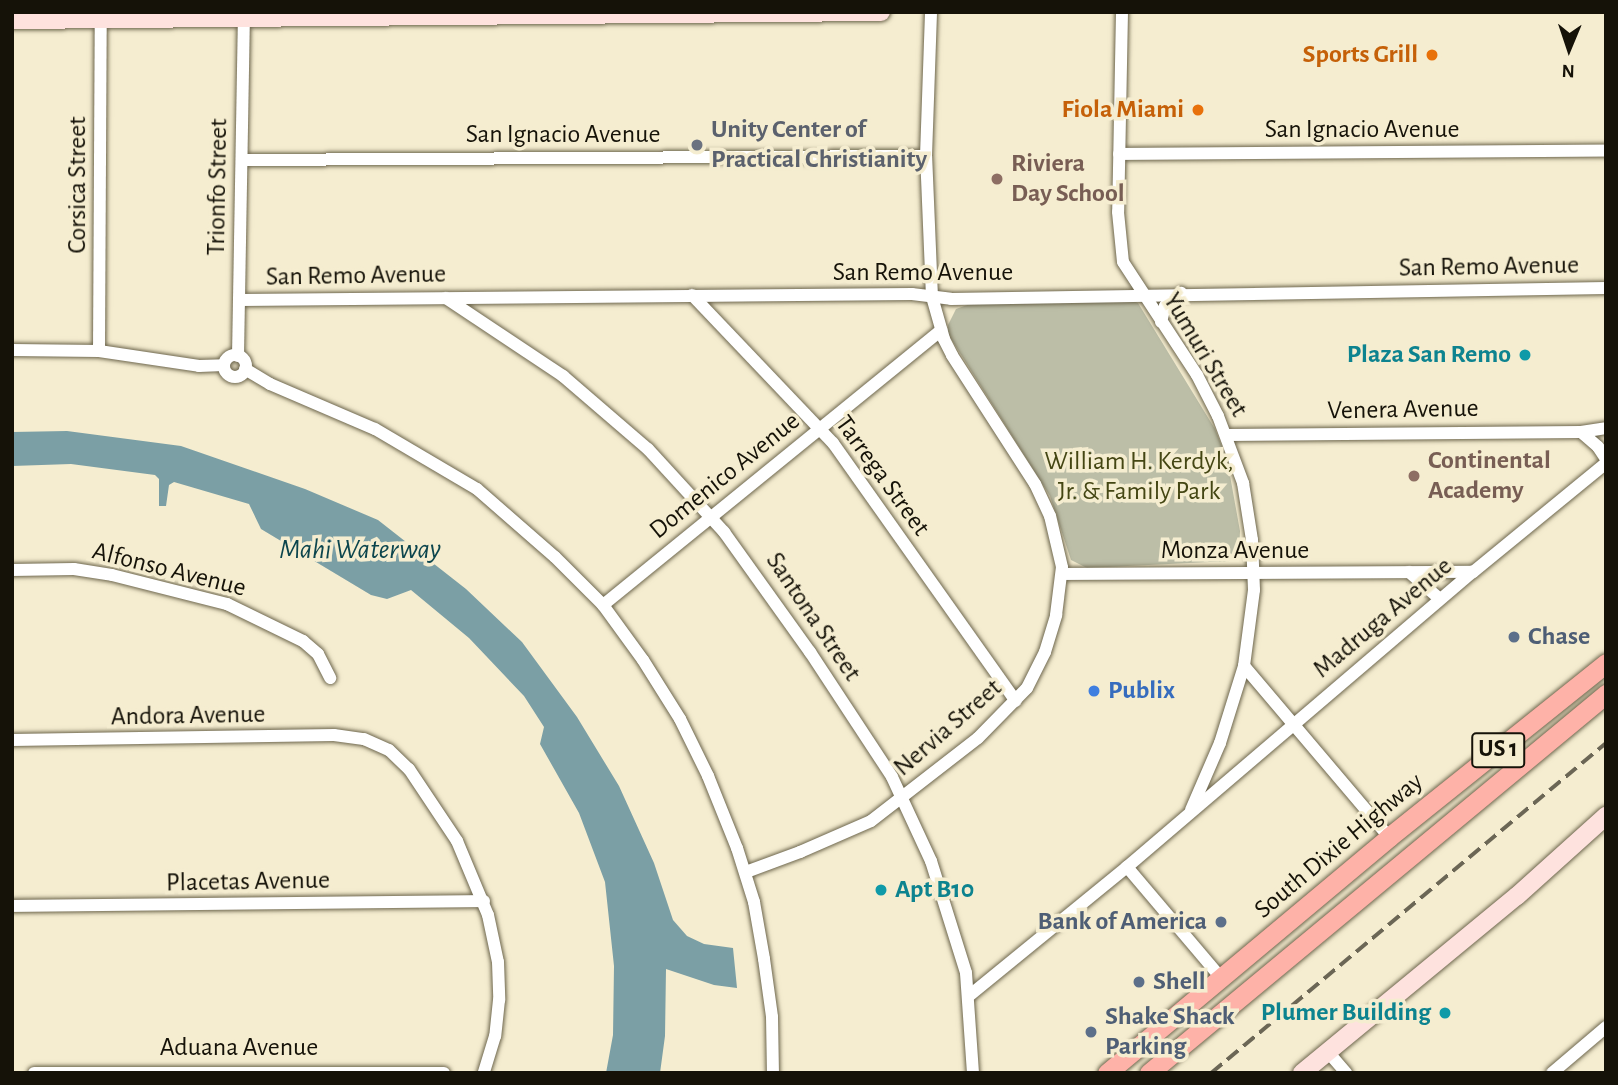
<!DOCTYPE html>
<html>
<head>
<meta charset="utf-8">
<style>
  body { margin:0 }
  #map { position:relative; width:1618px; height:1085px; overflow:hidden; background:#f5edd0; font-family:"Alegreya Sans",sans-serif }
  div>[style] { position:absolute }
  .green>* { inset:0; background:#bcbea7 }
  .water>* { inset:0; background:#7b9fa5 }
  .roads { filter:drop-shadow(0 0 2px #6d664d) drop-shadow(0 0 2px #6d664d) }
  .minor>* { height:12px; margin:-6px; padding:0 6px; transform-origin:6px; border-radius:6px; background:#fff }
  .minor>.ring { margin:-6px; padding:0; box-sizing:content-box; background:none; border:12px solid #fff; border-radius:50% }
  .secondary>* { height:18px; margin:-9px; padding:0 9px; transform-origin:9px; border-radius:9px; background:#fee2de }
  .trunk>* { height:19px; margin:-9.5px; padding:0 9.5px; transform-origin:9.5px; border-radius:9.5px; background:#feb2a8 }
  .rail>* { height:3.5px; margin-top:-1.75px; transform-origin:0; background:repeating-linear-gradient(90deg,#6b6655 0 14px,transparent 0 21px) }
  .dots>* { width:19px; height:19px; translate:-50% -50%; box-sizing:border-box; border:4px solid #f5edd0; border-radius:50% }
  span { translate:-50% -50%; white-space:nowrap; text-align:center; line-height:1.15; -webkit-text-stroke:7px #f5edd0; paint-order:stroke }
  .shield-label span { padding:2px 5px; background:#f5edd0; border:2px solid; border-radius:5px; -webkit-text-stroke-width:0 }
  .shield-label { font-size:24px; color:#151208; font-weight:700 }
  .food-label { font-size:26px; color:#c56008; font-weight:700 }
  .right { translate:-100% -50%; text-align:right }
  .worship-label { font-size:26px; color:#5b616d; font-weight:700 }
  .left { translate:0 -50%; text-align:left }
  .street-label { font-size:26px; color:#151208 }
  .education-label { font-size:26px; color:#785e54; font-weight:700 }
  .culture-label { font-size:26px; color:#0d838f; font-weight:700 }
  .park-label { font-size:26px; color:#444613 }
  .service-label { font-size:26px; color:#4e5e75; font-weight:700 }
  .shop-label { font-size:26px; color:#366cbe; font-weight:700 }
  .water-label { font-size:28px; color:#0c454d; font-style:italic }
  .frame { position:absolute; inset:0; border:14px solid #151208; pointer-events:none }
  .north { position:absolute; left:1534px; top:14px; width:70px; height:70px; -webkit-text-stroke:5px #f5edd0; paint-order:stroke; rotate:182deg; font-size:19px; font-weight:700; line-height:28px; text-align:center; color:#151208 }
  .north::after { content:''; display:block; margin:auto; width:24px; height:32px; background:#151208; clip-path:polygon(50% 0,100% 100%,50% 72%,0 100%) }
</style>
</head>
<body>
<div id="map">
  <div class="green">
    <i style="clip-path:polygon(1131px 300px,1138px 303px,1215px 429px,1227px 459px,1240px 531px,1239px 551px,1230px 561px,1087px 568px,1071px 560px,1050px 496px,948px 334px,948px 325px,956px 309px,970px 304px)"></i>
  </div>
  <div class="water">
    <i style="clip-path:polygon(67px 431px,181px 446px,305px 489px,378px 520px,466px 589px,522px 642px,577px 717px,619px 786px,654px 863px,673px 920px,687px 936px,704px 944px,733px 948px,737px 988px,714px 985px,666px 969px,665px 1036px,660px 1073px,606px 1073px,613px 1035px,614px 966px,605px 882px,579px 813px,540px 744px,544px 727px,524px 696px,469px 638px,411px 590px,387px 599px,371px 595px,261px 529px,249px 504px,174px 482px,169px 485px,166px 506px,159px 506px,159px 479px,155px 475px,71px 464px,12px 466px,12px 432px)"></i>
  </div>
  <div class="roads">
    <div class="minor">
      <i style="left:1122px;top:12px;width:200px;rotate:91.1deg"></i>
      <i style="left:1118px;top:212px;width:50px;rotate:84.3deg"></i>
      <i style="left:1123px;top:262px;width:135px;rotate:56.8deg"></i>
      <i style="left:1197px;top:375px;width:46px;rotate:62.9deg"></i>
      <i style="left:1218px;top:416px;width:72px;rotate:69.5deg"></i>
      <i style="left:1243px;top:483px;width:58px;rotate:81deg"></i>
      <i style="left:1252px;top:540px;width:50px;rotate:87.7deg"></i>
      <i style="left:1254px;top:590px;width:77px;rotate:97.5deg"></i>
      <i style="left:1244px;top:666px;width:81px;rotate:107.3deg"></i>
      <i style="left:1220px;top:743px;width:73px;rotate:113.4deg"></i>
      <i style="left:1119px;top:154px;width:487px;rotate:-0.4deg"></i>
      <i style="left:242px;top:160px;width:684px;rotate:-0.34deg"></i>
      <i style="left:692px;top:295px;width:204px;rotate:46.4deg"></i>
      <i style="left:833px;top:443px;width:316px;rotate:54.7deg"></i>
      <i style="left:446px;top:298px;width:141px;rotate:33.7deg"></i>
      <i style="left:563px;top:376px;width:112px;rotate:40.7deg"></i>
      <i style="left:648px;top:449px;width:113px;rotate:47.5deg"></i>
      <i style="left:724px;top:532px;width:148px;rotate:54.4deg"></i>
      <i style="left:810px;top:652px;width:149px;rotate:56.7deg"></i>
      <i style="left:892px;top:777px;width:93px;rotate:65.1deg"></i>
      <i style="left:931px;top:861px;width:117px;rotate:72.6deg"></i>
      <i style="left:966px;top:973px;width:100px;rotate:86deg"></i>
      <i style="left:240px;top:300px;width:672px;rotate:-0.51deg"></i>
      <i style="left:912px;top:294px;width:39px;rotate:7deg"></i>
      <i style="left:951px;top:299px;width:655px;rotate:-0.96deg"></i>
      <i style="left:1161px;top:322px;width:16px;rotate:-76deg"></i>
      <i style="left:1165px;top:306px;width:21px;rotate:-39deg"></i>
      <i style="left:12px;top:350px;width:87px;rotate:0.7deg"></i>
      <i style="left:99px;top:351px;width:101px;rotate:8.5deg"></i>
      <i style="left:199px;top:366px;width:25px;rotate:-2deg"></i>
      <i style="left:99px;top:351px;width:332px;rotate:-89.7deg"></i>
      <i class="ring" style="left:224px;top:355px;width:10px;height:10px"></i>
      <i style="left:238px;top:356px;width:344px;rotate:-89deg"></i>
      <i style="left:245px;top:369px;width:29px;rotate:31deg"></i>
      <i style="left:270px;top:384px;width:114px;rotate:23.2deg"></i>
      <i style="left:375px;top:429px;width:118px;rotate:30.5deg"></i>
      <i style="left:477px;top:489px;width:103px;rotate:41.1deg"></i>
      <i style="left:555px;top:557px;width:68px;rotate:45deg"></i>
      <i style="left:603px;top:605px;width:68px;rotate:54deg"></i>
      <i style="left:643px;top:660px;width:70px;rotate:57.9deg"></i>
      <i style="left:680px;top:719px;width:64px;rotate:63.8deg"></i>
      <i style="left:708px;top:776px;width:78px;rotate:68.1deg"></i>
      <i style="left:737px;top:848px;width:57px;rotate:72.5deg"></i>
      <i style="left:754px;top:902px;width:58px;rotate:80deg"></i>
      <i style="left:764px;top:959px;width:59px;rotate:82.1deg"></i>
      <i style="left:772px;top:1017px;width:56px;rotate:89deg"></i>
      <i style="left:1581px;top:432px;width:23px;rotate:41deg"></i>
      <i style="left:1598px;top:447px;width:14px;rotate:56deg"></i>
      <i style="left:1226px;top:435px;width:355px;rotate:-0.5deg"></i>
      <i style="left:1581px;top:432px;width:25px;rotate:-9deg"></i>
      <i style="left:12px;top:570px;width:62px;rotate:-0.9deg"></i>
      <i style="left:74px;top:569px;width:38px;rotate:9deg"></i>
      <i style="left:112px;top:575px;width:119px;rotate:14.2deg"></i>
      <i style="left:227px;top:604px;width:85px;rotate:26deg"></i>
      <i style="left:303px;top:641px;width:20px;rotate:41deg"></i>
      <i style="left:318px;top:654px;width:27px;rotate:63deg"></i>
      <i style="left:1409px;top:572px;width:41px;rotate:41.1deg"></i>
      <i style="left:1063px;top:574px;width:410px;rotate:-0.3deg"></i>
      <i style="left:603px;top:605px;width:436px;rotate:-39.1deg"></i>
      <i style="left:1244px;top:666px;width:224px;rotate:49.7deg"></i>
      <i style="left:12px;top:740px;width:322px;rotate:-0.9deg"></i>
      <i style="left:334px;top:735px;width:30px;rotate:8deg"></i>
      <i style="left:364px;top:739px;width:27px;rotate:24deg"></i>
      <i style="left:389px;top:750px;width:28px;rotate:44deg"></i>
      <i style="left:409px;top:769px;width:87px;rotate:56.3deg"></i>
      <i style="left:457px;top:841px;width:80px;rotate:67.3deg"></i>
      <i style="left:488px;top:915px;width:48px;rotate:78deg"></i>
      <i style="left:498px;top:962px;width:38px;rotate:88deg"></i>
      <i style="left:499px;top:1000px;width:36px;rotate:96deg"></i>
      <i style="left:495px;top:1036px;width:39px;rotate:107deg"></i>
      <i style="left:1127px;top:867px;width:145px;rotate:49.7deg"></i>
      <i style="left:746px;top:872px;width:58px;rotate:-20.3deg"></i>
      <i style="left:800px;top:852px;width:77px;rotate:-23.6deg"></i>
      <i style="left:871px;top:821px;width:135px;rotate:-37.8deg"></i>
      <i style="left:978px;top:738px;width:70px;rotate:-45.6deg"></i>
      <i style="left:1027px;top:688px;width:40px;rotate:-63.4deg"></i>
      <i style="left:1045px;top:652px;width:39px;rotate:-73deg"></i>
      <i style="left:1056px;top:615px;width:48px;rotate:-82.9deg"></i>
      <i style="left:1062px;top:567px;width:52px;rotate:-103.2deg"></i>
      <i style="left:1050px;top:516px;width:35px;rotate:-115deg"></i>
      <i style="left:1035px;top:484px;width:153px;rotate:-122.8deg"></i>
      <i style="left:952px;top:355px;width:18px;rotate:-117deg"></i>
      <i style="left:944px;top:339px;width:44px;rotate:-105.9deg"></i>
      <i style="left:932px;top:297px;width:141px;rotate:-92.4deg"></i>
      <i style="left:926px;top:156px;width:144px;rotate:-88deg"></i>
      <i style="left:12px;top:906px;width:472px;rotate:-0.6deg"></i>
      <i style="left:970px;top:995px;width:203px;rotate:-39.2deg"></i>
      <i style="left:1127px;top:867px;width:455px;rotate:-40.5deg"></i>
      <i style="left:1473px;top:572px;width:172px;rotate:-39.3deg"></i>
      <i style="left:1328px;top:1052px;width:28px;rotate:49deg"></i>
      <i style="left:34px;top:1073px;width:410px"></i>
      <i style="left:1552px;top:1073px;width:71px;rotate:-40.4deg"></i>
    </div>
    <div class="secondary">
      <i style="left:12px;top:20px;width:869px;rotate:-0.53deg"></i>
      <i style="left:1302px;top:1073px;width:278px;rotate:-39.5deg"></i>
      <i style="left:1517px;top:896px;width:120px;rotate:-42deg"></i>
    </div>
    <div class="trunk">
      <i style="left:1107px;top:1073px;width:368px;rotate:-39.9deg"></i>
      <i style="left:1389px;top:837px;width:278px;rotate:-38.7deg"></i>
      <i style="left:1149px;top:1073px;width:594px;rotate:-39.67deg"></i>
    </div>
  </div>
  <div class="rail">
    <i style="left:1211px;top:1073px;width:515px;rotate:-39.88deg"></i>
  </div>
  <div class="dots">
    <i style="left:1432px;top:55px;background:#e8710a"></i>
    <i style="left:1198px;top:110px;background:#e8710a"></i>
    <i style="left:697px;top:145px;background:#6b7280"></i>
    <i style="left:997px;top:179px;background:#8d6e63"></i>
    <i style="left:1525px;top:355px;background:#0f9aa8"></i>
    <i style="left:1414px;top:476px;background:#8d6e63"></i>
    <i style="left:1514px;top:637px;background:#5c6f8a"></i>
    <i style="left:1094px;top:691px;background:#3f7fe0"></i>
    <i style="left:881px;top:890px;background:#0f9aa8"></i>
    <i style="left:1221px;top:922px;background:#5c6f8a"></i>
    <i style="left:1139px;top:982px;background:#5c6f8a"></i>
    <i style="left:1445px;top:1013px;background:#0f9aa8"></i>
    <i style="left:1091px;top:1032px;background:#5c6f8a"></i>
  </div>
  <div class="shield-label">
    <span style="left:1498px;top:750px">US 1</span>
  </div>
  <div class="food-label">
    <span class="right" style="left:1418px;top:55px">Sports Grill</span>
    <span class="right" style="left:1184px;top:110px">Fiola Miami</span>
  </div>
  <div class="worship-label">
    <span class="left" style="left:711px;top:145px">Unity Center of<br>Practical Christianity</span>
  </div>
  <div class="street-label">
    <span style="left:1362px;top:130px">San Ignacio Avenue</span>
    <span style="left:563px;top:135px">San Ignacio Avenue</span>
    <span style="left:78px;top:185px;rotate:-90deg">Corsica Street</span>
    <span style="left:218px;top:187px;rotate:-89deg">Trionfo Street</span>
    <span style="left:1489px;top:267px;rotate:-1deg">San Remo Avenue</span>
    <span style="left:923px;top:273px">San Remo Avenue</span>
    <span style="left:356px;top:276px;rotate:-1deg">San Remo Avenue</span>
    <span style="left:1205px;top:355px;rotate:59deg">Yumuri Street</span>
    <span style="left:1403px;top:410px;rotate:-1deg">Venera Avenue</span>
    <span style="left:725px;top:476px;rotate:-39deg">Domenico Avenue</span>
    <span style="left:882px;top:476px;rotate:54deg">Tarrega Street</span>
    <span style="left:1235px;top:551px">Monza Avenue</span>
    <span style="left:169px;top:570px;rotate:14deg">Alfonso Avenue</span>
    <span style="left:813px;top:617px;rotate:56deg">Santona Street</span>
    <span style="left:1383px;top:618px;rotate:-40deg">Madruga Avenue</span>
    <span style="left:188px;top:716px;rotate:-1deg">Andora Avenue</span>
    <span style="left:948px;top:728px;rotate:-41deg">Nervia Street</span>
    <span style="left:1339px;top:846px;rotate:-40deg">South Dixie Highway</span>
    <span style="left:248px;top:882px;rotate:-1deg">Placetas Avenue</span>
    <span style="left:239px;top:1048px">Aduana Avenue</span>
  </div>
  <div class="education-label">
    <span class="left" style="left:1011px;top:179px">Riviera<br>Day School</span>
    <span class="left" style="left:1428px;top:476px">Continental<br>Academy</span>
  </div>
  <div class="culture-label">
    <span class="right" style="left:1511px;top:355px">Plaza San Remo</span>
    <span class="left" style="left:895px;top:890px">Apt B10</span>
    <span class="right" style="left:1431px;top:1013px">Plumer Building</span>
  </div>
  <div class="park-label">
    <span style="left:1139px;top:477px">William H. Kerdyk,<br>Jr. &amp; Family Park</span>
  </div>
  <div class="service-label">
    <span class="left" style="left:1528px;top:637px">Chase</span>
    <span class="right" style="left:1207px;top:922px">Bank of America</span>
    <span class="left" style="left:1153px;top:982px">Shell</span>
    <span class="left" style="left:1105px;top:1032px">Shake Shack<br>Parking</span>
  </div>
  <div class="shop-label">
    <span class="left" style="left:1108px;top:691px">Publix</span>
  </div>
  <div class="water-label">
    <span style="left:360px;top:550px">Mahi Waterway</span>
  </div>
  <div class="frame"></div>
  <div class="north">N</div>
</div>
</body>
</html>
